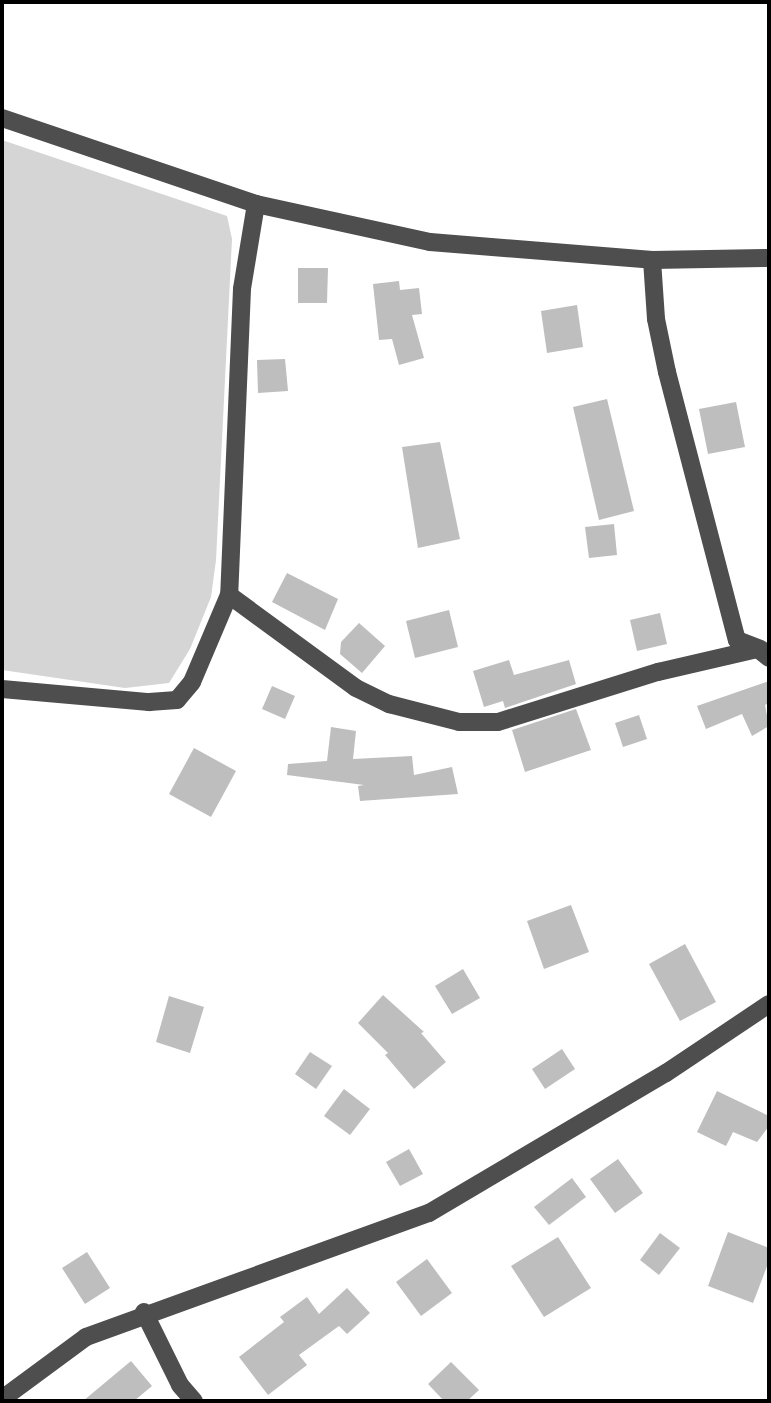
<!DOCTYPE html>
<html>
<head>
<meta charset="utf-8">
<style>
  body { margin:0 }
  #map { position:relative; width:771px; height:1403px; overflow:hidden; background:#fff; font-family:"PT Sans",sans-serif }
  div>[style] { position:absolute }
  .green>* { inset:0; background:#d5d5d5 }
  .building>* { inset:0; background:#bebebe }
  .minor>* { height:18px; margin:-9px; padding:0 9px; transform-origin:9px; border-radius:9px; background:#4e4e4e }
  span { translate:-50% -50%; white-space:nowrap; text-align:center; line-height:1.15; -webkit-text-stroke:6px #fff; paint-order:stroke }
  .frame { position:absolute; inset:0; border:4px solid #000; pointer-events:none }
</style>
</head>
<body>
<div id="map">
  <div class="green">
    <i style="clip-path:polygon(2px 140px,227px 216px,232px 239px,216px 560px,211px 597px,190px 649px,169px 683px,125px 688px,2px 670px)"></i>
  </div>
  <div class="building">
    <i style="clip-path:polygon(298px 268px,328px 268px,327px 303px,298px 303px)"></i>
    <i style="clip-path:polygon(399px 281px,400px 290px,419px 288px,422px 314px,412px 315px,424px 358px,399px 365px,392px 339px,379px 340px,373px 284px)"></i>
    <i style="clip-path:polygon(577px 305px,583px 347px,547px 353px,541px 311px)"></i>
    <i style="clip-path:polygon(285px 359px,288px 391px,258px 393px,257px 360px)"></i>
    <i style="clip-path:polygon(607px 399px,634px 511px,599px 520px,573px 407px)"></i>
    <i style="clip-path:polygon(736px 402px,745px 447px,708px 454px,699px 409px)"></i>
    <i style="clip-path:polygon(440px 442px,460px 539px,418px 548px,402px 447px)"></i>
    <i style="clip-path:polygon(614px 524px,617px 555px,589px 558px,585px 527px)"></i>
    <i style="clip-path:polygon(287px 573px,338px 599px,325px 630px,272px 602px)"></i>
    <i style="clip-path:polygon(449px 610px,458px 647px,415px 658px,406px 621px)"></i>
    <i style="clip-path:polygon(660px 613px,667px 644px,637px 651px,630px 620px)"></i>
    <i style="clip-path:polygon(359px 623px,385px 646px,362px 673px,340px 654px,341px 642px)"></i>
    <i style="clip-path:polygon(509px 660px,514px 675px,569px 660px,576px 684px,505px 708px,503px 701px,484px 707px,473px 671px)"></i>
    <i style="clip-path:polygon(769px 681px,769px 703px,765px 705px,769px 726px,752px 736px,742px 714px,706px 729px,697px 706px)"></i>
    <i style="clip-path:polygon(272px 686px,295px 696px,285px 719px,262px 709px)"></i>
    <i style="clip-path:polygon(576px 709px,591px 750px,525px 772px,512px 730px)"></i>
    <i style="clip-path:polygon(639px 715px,647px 739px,623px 747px,615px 723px)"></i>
    <i style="clip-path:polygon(331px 727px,356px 731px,353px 759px,412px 756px,414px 775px,452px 767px,458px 794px,360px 801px,358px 786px,364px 785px,287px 775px,288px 764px,327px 761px)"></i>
    <i style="clip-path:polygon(194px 748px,236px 771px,211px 817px,169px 794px)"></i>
    <i style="clip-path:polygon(571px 905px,589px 952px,544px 969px,527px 921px)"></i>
    <i style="clip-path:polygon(685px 944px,716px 1002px,680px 1021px,649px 964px)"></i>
    <i style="clip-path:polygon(463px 969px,480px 998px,452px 1014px,435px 986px)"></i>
    <i style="clip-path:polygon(383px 995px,424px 1032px,421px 1033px,446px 1062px,414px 1089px,385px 1055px,388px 1053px,358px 1023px)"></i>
    <i style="clip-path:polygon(169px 996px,204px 1007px,190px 1053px,156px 1042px)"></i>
    <i style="clip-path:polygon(562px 1049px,575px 1069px,545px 1089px,532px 1069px)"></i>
    <i style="clip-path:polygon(310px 1052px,332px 1066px,316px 1089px,295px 1074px)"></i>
    <i style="clip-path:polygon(344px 1089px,370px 1109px,350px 1135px,324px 1116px)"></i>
    <i style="clip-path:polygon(717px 1091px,769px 1116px,769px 1126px,757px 1142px,733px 1132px,726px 1146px,697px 1132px)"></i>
    <i style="clip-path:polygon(409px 1149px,423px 1174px,400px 1186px,386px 1162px)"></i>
    <i style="clip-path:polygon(618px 1159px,643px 1193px,615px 1213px,590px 1179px)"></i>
    <i style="clip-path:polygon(572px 1178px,586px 1197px,549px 1225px,534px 1207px)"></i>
    <i style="clip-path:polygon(728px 1232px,769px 1248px,769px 1261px,753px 1303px,708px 1286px)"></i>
    <i style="clip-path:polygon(660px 1233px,680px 1248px,659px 1275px,640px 1260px)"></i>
    <i style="clip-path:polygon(558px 1237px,591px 1288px,544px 1317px,511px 1266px)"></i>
    <i style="clip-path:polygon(87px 1252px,110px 1288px,85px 1304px,62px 1268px)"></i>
    <i style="clip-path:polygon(427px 1259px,452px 1293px,421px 1316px,396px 1282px)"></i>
    <i style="clip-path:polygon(347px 1288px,370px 1313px,347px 1334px,339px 1326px,299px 1355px,307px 1365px,268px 1395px,239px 1357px,284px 1322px,280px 1317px,307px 1297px,319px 1314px)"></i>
    <i style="clip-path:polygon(131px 1361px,152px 1386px,134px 1401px,83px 1401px)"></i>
    <i style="clip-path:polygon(451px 1362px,479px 1390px,467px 1401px,444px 1401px,428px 1384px)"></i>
  </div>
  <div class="minor">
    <i style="left:2px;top:118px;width:268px;rotate:18.7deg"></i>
    <i style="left:256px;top:204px;width:178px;rotate:12.3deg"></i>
    <i style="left:430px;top:242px;width:223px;rotate:4.6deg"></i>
    <i style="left:652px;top:260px;width:117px;rotate:-1deg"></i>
    <i style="left:256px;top:204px;width:86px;rotate:99.4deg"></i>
    <i style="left:242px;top:289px;width:306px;rotate:92.4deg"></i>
    <i style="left:229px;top:595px;width:157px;rotate:36.2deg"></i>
    <i style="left:356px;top:688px;width:37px;rotate:26deg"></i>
    <i style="left:389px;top:704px;width:72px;rotate:14.4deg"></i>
    <i style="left:459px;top:722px;width:39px"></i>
    <i style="left:498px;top:722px;width:168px;rotate:-17.4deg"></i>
    <i style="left:658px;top:672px;width:103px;rotate:-13deg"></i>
    <i style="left:758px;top:649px;width:14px;rotate:39deg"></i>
    <i style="left:652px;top:260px;width:59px;rotate:86.1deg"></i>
    <i style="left:656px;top:319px;width:54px;rotate:78.3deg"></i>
    <i style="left:667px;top:372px;width:277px;rotate:75.4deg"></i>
    <i style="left:737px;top:640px;width:25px;rotate:21deg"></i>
    <i style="left:2px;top:689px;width:148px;rotate:5.1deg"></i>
    <i style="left:149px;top:702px;width:28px;rotate:-4deg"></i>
    <i style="left:177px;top:700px;width:23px;rotate:-50deg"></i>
    <i style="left:192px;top:682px;width:95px;rotate:-67deg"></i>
    <i style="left:144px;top:1312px;width:81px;rotate:63.7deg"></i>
    <i style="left:180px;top:1385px;width:21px;rotate:49deg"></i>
    <i style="left:2px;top:1399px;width:104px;rotate:-36.4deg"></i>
    <i style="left:86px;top:1337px;width:365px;rotate:-19.9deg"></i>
    <i style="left:429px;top:1213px;width:275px;rotate:-30.6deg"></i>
    <i style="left:666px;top:1073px;width:124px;rotate:-33.8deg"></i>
  </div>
  <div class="frame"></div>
</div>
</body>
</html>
